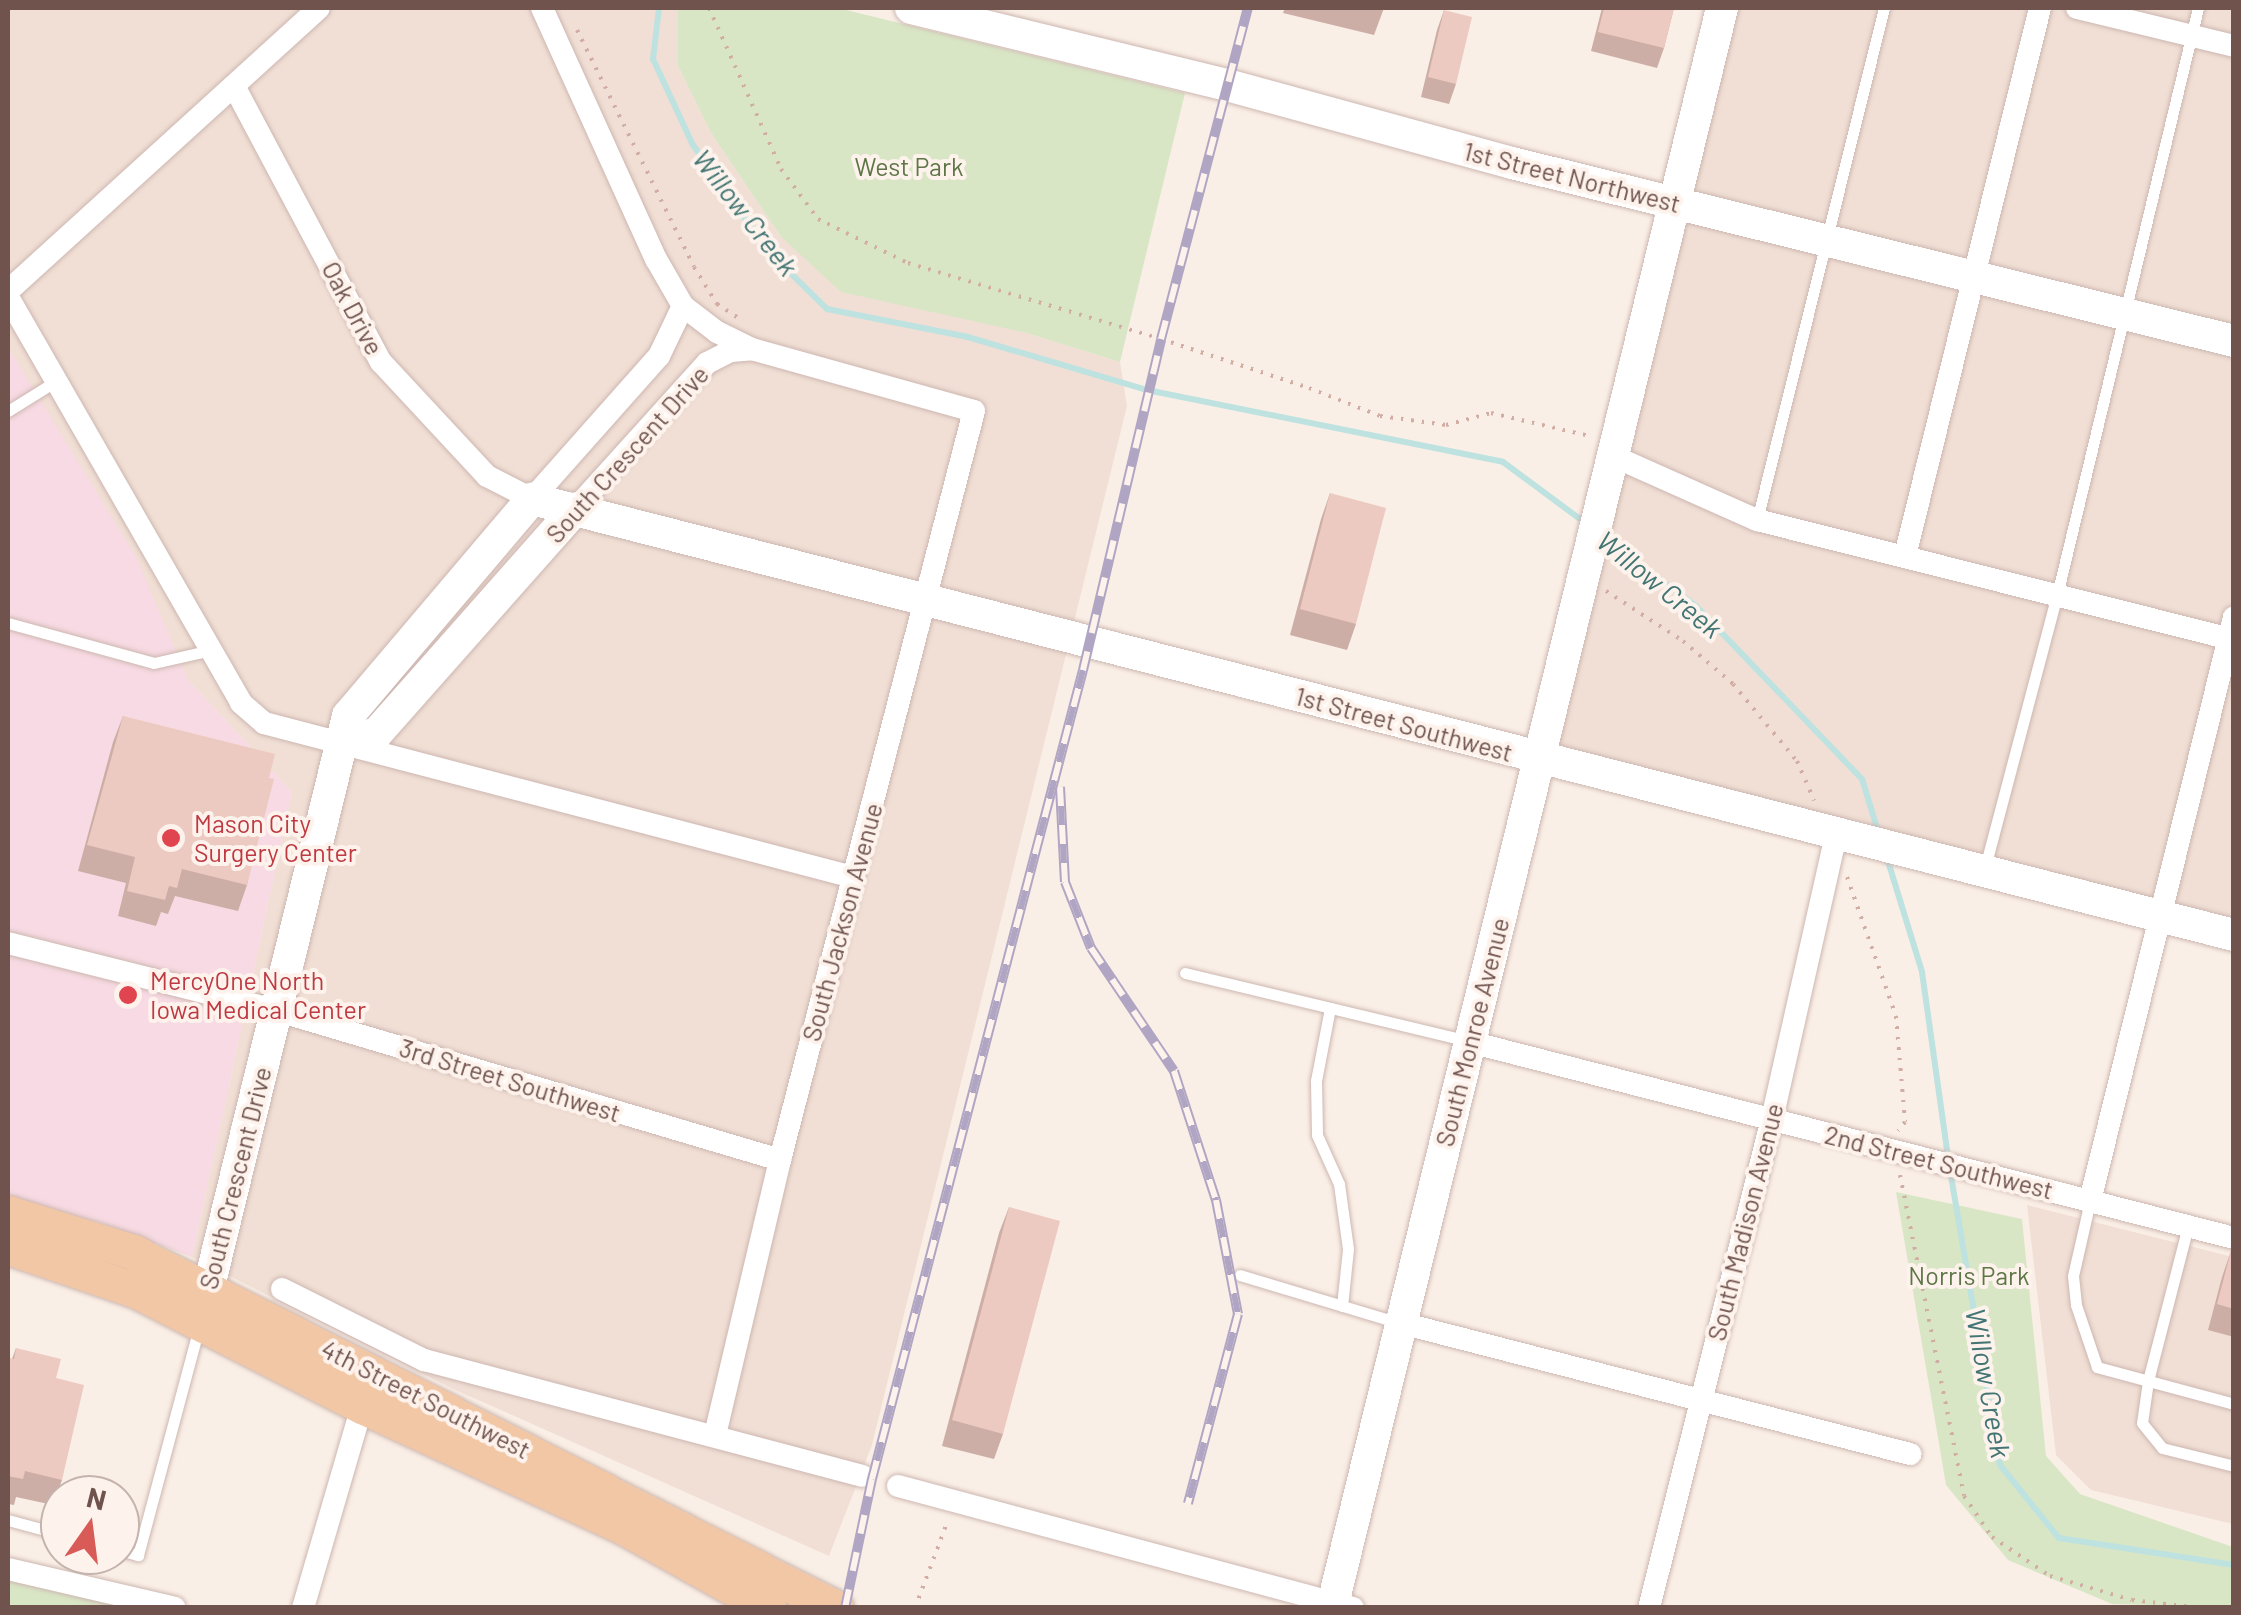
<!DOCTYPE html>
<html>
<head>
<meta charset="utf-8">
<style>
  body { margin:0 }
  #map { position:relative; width:2241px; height:1615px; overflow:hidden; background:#faefe6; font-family:Barlow,sans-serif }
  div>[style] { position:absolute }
  .residential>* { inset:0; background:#f1dfd5 }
  .medical>* { inset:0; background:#f7dae3 }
  .green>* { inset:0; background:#d9e6c6 }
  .stream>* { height:6px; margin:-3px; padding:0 3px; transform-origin:3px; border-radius:3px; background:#bde2e0 }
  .path>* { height:4px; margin-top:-2px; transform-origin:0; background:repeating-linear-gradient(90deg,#d1ada4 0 2.5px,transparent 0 10.5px) }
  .roads { filter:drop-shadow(0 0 2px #cdb7b1) drop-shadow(0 0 2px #cdb7b1) }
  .service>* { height:11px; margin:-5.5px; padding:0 5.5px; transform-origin:5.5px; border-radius:5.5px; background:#fff }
  .minor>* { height:22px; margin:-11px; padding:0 11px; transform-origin:11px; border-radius:11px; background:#fff }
  .secondary>* { height:32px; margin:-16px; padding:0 16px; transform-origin:16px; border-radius:16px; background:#fff }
  .primary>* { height:35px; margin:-17.5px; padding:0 17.5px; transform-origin:17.5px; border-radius:17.5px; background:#f2c7a5 }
  .rail>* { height:10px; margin-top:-5px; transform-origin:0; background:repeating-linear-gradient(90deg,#fdf3ec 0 19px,#b0a6c3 0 38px); box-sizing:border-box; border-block:2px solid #b0a6c3 }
  .wall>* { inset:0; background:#ccaea6 }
  .building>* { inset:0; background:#edcac1 }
  .dots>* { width:28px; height:28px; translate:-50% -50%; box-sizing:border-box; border:5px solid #fdf3ec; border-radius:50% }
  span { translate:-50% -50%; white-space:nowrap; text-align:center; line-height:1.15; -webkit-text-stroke:8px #fdf3ec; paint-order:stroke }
  .park-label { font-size:25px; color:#5e7647 }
  .street-label { font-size:25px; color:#71534e }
  .health-label { font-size:25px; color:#be3a42 }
  .left { translate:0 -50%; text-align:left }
  .water-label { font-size:28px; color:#427573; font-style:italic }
  .frame { position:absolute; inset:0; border:10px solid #71534e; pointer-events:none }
  .north { position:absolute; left:40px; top:1475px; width:100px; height:100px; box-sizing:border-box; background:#fdf3ec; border:2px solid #c5b3ad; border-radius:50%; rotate:14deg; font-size:28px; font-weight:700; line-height:40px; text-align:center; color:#71534e }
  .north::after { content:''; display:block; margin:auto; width:35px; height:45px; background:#d85b57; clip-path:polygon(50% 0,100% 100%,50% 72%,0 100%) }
</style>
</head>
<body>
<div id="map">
  <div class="residential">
    <i style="clip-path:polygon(8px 8px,678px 8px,678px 66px,711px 133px,781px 237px,1023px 332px,1120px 362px,1127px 406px,872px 1445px,829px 1556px,451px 1388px,192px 1257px,292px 792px,188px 680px,8px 351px)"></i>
    <i style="clip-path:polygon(1736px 8px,2233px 8px,2233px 919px,1550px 751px)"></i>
    <i style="clip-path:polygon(2027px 1205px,2233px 1257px,2233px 1524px,2091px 1490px,2056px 1455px)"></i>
  </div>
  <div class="medical">
    <i style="clip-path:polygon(8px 347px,137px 559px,188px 680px,292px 792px,192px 1257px,102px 1223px,8px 1199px)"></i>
  </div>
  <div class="green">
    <i style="clip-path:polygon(678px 8px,838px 8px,1185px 93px,1120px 362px,1023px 332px,841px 292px,781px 237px,711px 133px,678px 66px)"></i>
    <i style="clip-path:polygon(1896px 1192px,2022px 1219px,2046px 1456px,2080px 1494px,2233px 1547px,2233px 1607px,2112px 1604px,2008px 1560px,1946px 1485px)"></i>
    <i style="clip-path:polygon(8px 1570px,160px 1607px,8px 1607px)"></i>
  </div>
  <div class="stream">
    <i style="left:659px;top:8px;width:51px;rotate:96.7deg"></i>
    <i style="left:653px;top:59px;width:95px;rotate:65.1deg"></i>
    <i style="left:693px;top:145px;width:130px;rotate:54.7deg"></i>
    <i style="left:768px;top:251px;width:83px;rotate:44.5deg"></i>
    <i style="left:827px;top:309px;width:144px;rotate:11.2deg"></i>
    <i style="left:968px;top:337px;width:187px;rotate:16.5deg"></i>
    <i style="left:1147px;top:390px;width:363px;rotate:11.4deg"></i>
    <i style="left:1503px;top:462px;width:101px;rotate:36.5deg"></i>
    <i style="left:1606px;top:539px;width:112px;rotate:36.7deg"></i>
    <i style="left:1696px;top:606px;width:240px;rotate:46.2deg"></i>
    <i style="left:1862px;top:779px;width:54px;rotate:72.9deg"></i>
    <i style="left:1887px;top:858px;width:119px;rotate:72.9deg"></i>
    <i style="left:1922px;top:972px;width:188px;rotate:82deg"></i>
    <i style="left:1950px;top:1170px;width:299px;rotate:80.4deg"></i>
    <i style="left:2000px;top:1465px;width:94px;rotate:51.1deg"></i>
    <i style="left:2059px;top:1538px;width:177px;rotate:8.8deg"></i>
  </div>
  <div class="path">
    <i style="left:709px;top:8px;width:176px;rotate:65.9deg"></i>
    <i style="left:781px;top:169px;width:62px;rotate:53.5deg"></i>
    <i style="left:818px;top:219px;width:100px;rotate:26.1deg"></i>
    <i style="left:908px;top:263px;width:264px;rotate:16.7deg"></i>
    <i style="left:1161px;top:339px;width:156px;rotate:18.3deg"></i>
    <i style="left:1309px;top:388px;width:76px;rotate:21.5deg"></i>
    <i style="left:1380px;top:416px;width:67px;rotate:7.8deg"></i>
    <i style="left:1446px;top:425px;width:47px;rotate:-14.9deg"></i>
    <i style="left:1491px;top:413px;width:102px;rotate:13.1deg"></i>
    <i style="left:577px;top:30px;width:264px;rotate:63.7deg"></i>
    <i style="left:694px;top:267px;width:44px;rotate:58.1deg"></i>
    <i style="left:717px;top:304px;width:27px;rotate:33deg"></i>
    <i style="left:1606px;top:591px;width:92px;rotate:33deg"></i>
    <i style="left:1683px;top:641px;width:66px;rotate:40.7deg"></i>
    <i style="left:1733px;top:684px;width:100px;rotate:50.3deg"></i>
    <i style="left:1797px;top:761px;width:43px;rotate:66.4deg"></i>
    <i style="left:1847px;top:877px;width:147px;rotate:70.6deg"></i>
    <i style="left:1896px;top:1016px;width:106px;rotate:85.1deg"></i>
    <i style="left:1905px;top:1122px;width:11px;rotate:128deg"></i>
    <i style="left:1900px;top:1175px;width:327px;rotate:78.7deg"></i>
    <i style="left:1964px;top:1496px;width:50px;rotate:55.7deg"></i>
    <i style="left:1992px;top:1537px;width:70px;rotate:33.9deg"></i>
    <i style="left:2050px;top:1576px;width:85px;rotate:16.3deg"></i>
    <i style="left:2132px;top:1600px;width:69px;rotate:6.6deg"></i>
    <i style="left:915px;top:1608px;width:94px;rotate:-69.4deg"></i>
  </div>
  <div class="roads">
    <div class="service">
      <i style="left:8px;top:411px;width:57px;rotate:-32deg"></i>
      <i style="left:1757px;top:520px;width:528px;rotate:-76.07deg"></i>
      <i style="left:8px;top:623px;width:151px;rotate:15.3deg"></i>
      <i style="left:154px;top:663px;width:58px;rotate:-12.8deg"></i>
      <i style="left:1985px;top:867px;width:281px;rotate:-75.2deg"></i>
      <i style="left:2057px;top:595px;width:604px;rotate:-76.49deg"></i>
      <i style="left:1185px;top:973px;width:291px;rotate:13.5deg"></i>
      <i style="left:1330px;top:1008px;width:74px;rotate:100.9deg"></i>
      <i style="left:1316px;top:1081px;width:54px;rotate:88.9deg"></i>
      <i style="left:1317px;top:1135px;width:54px;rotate:65.8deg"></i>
      <i style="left:1339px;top:1184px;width:66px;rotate:82.1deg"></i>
      <i style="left:1348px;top:1249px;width:57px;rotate:96deg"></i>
      <i style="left:2090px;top:1201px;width:77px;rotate:102.8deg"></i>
      <i style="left:2073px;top:1276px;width:29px;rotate:84deg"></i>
      <i style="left:2076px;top:1305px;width:65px;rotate:71.3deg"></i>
      <i style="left:2097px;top:1367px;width:142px;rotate:15.1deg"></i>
      <i style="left:2188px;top:1226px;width:160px;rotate:104.5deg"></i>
      <i style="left:2148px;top:1381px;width:42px;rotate:98.1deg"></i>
      <i style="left:2142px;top:1423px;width:32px;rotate:51deg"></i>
      <i style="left:2162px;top:1448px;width:74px;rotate:14deg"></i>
      <i style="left:1240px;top:1275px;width:166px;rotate:16.8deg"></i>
      <i style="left:8px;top:1520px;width:54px;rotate:15.1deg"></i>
      <i style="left:120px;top:1550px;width:19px;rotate:16deg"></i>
      <i style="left:138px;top:1555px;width:235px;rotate:-75deg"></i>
    </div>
    <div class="minor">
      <i style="left:542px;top:8px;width:276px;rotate:65.6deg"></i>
      <i style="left:656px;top:259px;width:54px;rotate:60.1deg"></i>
      <i style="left:683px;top:306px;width:43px;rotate:37.4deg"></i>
      <i style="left:717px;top:332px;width:39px;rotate:26deg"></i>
      <i style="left:752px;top:349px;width:230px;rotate:15.6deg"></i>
      <i style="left:974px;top:411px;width:774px;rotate:104.52deg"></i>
      <i style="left:780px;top:1160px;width:283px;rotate:103.3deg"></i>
      <i style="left:2077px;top:8px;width:162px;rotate:13.6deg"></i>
      <i style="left:234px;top:86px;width:313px;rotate:62deg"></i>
      <i style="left:381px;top:362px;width:156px;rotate:47.1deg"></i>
      <i style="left:487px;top:476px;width:51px;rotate:27.1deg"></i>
      <i style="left:532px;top:499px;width:191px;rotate:-48.4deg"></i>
      <i style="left:659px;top:356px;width:55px;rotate:-64.4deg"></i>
      <i style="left:8px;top:291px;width:420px;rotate:-42.3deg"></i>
      <i style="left:8px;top:297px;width:468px;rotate:60.1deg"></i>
      <i style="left:241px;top:703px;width:30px;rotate:41deg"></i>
      <i style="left:264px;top:723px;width:609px;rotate:14.65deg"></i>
      <i style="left:1613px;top:456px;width:158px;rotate:24deg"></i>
      <i style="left:1757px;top:520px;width:492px;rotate:14.1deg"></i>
      <i style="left:576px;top:508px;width:195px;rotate:-47.9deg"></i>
      <i style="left:707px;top:363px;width:27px;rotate:-27deg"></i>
      <i style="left:731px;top:351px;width:21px;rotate:-5deg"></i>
      <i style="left:1905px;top:556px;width:564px;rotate:-76.16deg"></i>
      <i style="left:8px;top:943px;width:275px;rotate:14.1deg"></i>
      <i style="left:275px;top:1010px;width:527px;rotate:16.54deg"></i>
      <i style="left:1470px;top:1042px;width:789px;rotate:14.39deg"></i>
      <i style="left:2090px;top:1201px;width:601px;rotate:-76.15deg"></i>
      <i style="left:282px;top:1289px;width:159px;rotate:26.6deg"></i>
      <i style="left:424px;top:1360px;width:453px;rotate:14.8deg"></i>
      <i style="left:1401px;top:1323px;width:526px;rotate:14.43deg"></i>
      <i style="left:898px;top:1486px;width:471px;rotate:15deg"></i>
      <i style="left:8px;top:1569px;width:171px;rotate:13.1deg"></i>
      <i style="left:303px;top:1608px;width:210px;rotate:-73.7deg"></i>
      <i style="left:1649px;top:1608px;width:504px;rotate:-75.88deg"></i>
      <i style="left:1772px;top:1119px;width:292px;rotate:-77.3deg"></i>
    </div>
    <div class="secondary">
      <i style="left:911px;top:8px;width:325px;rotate:13.7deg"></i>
      <i style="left:1227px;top:85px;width:295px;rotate:15.3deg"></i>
      <i style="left:1512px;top:163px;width:744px;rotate:13.85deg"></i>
      <i style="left:344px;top:742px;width:34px;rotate:-15deg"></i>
      <i style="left:377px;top:733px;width:300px;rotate:-48.5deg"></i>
      <i style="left:202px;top:1315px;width:617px;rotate:-76.3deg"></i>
      <i style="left:348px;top:716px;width:285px;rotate:-49.7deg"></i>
      <i style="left:532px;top:499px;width:1757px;rotate:14.37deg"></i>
      <i style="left:1332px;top:1608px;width:1647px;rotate:-76.3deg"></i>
    </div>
    <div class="primary">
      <i style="left:8px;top:1213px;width:131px;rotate:17.3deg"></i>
      <i style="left:133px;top:1252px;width:788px;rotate:26.86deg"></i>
      <i style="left:8px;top:1247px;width:134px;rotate:18.7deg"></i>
      <i style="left:135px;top:1290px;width:255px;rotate:27.1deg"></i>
      <i style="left:362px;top:1406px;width:286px;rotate:24.8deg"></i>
      <i style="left:622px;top:1526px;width:168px;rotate:29.2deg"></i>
    </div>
  </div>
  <div class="rail">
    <i style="left:1060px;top:787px;width:95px;rotate:87deg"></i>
    <i style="left:1065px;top:882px;width:71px;rotate:68.5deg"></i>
    <i style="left:1091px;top:948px;width:148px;rotate:56deg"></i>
    <i style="left:1174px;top:1071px;width:136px;rotate:72deg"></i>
    <i style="left:1216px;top:1200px;width:116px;rotate:79.1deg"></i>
    <i style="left:1238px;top:1314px;width:196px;rotate:104.8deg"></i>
    <i style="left:845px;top:1608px;width:132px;rotate:-78.2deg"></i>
    <i style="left:872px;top:1479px;width:836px;rotate:-75.38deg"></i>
    <i style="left:1083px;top:670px;width:340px;rotate:-76.7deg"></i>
    <i style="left:1161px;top:339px;width:342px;rotate:-75.3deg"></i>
  </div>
  <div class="wall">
    <i style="clip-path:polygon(1285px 8px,1384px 8px,1374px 35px,1283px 13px)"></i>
    <i style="clip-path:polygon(1602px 8px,1674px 8px,1664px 48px,1657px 68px,1591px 51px)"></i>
    <i style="clip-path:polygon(1444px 10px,1456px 84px,1449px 104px,1421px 97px,1437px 30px)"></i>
    <i style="clip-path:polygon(1330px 493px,1356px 624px,1347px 650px,1290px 635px,1321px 519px)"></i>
    <i style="clip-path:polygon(123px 716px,269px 778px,247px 885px,238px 911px,175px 896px,168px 914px,161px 912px,156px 926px,118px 916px,126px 883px,78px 871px,113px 742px)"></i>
    <i style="clip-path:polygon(1009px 1207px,1003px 1434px,994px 1459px,942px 1446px,999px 1233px)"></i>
    <i style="clip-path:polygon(2231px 1251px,2234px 1252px,2234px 1337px,2208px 1330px,2222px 1277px)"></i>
    <i style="clip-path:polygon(16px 1348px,56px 1378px,62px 1480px,53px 1505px,16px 1497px,14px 1505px,8px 1504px,8px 1358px,12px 1359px)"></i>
  </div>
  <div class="building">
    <i style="clip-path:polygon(1604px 8px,1674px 8px,1664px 48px,1598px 32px)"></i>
    <i style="clip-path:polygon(1444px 10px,1472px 17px,1456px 84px,1428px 77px)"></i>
    <i style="clip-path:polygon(1330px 493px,1386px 508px,1356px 624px,1300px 609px)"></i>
    <i style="clip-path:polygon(123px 716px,275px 754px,269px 778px,274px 779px,247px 885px,182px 869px,177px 888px,169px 886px,165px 900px,127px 891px,135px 857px,87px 845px)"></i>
    <i style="clip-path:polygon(1009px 1207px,1060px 1221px,1003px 1434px,952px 1420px)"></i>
    <i style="clip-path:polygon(2231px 1251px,2234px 1252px,2234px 1309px,2217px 1304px)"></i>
    <i style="clip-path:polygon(16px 1348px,61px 1359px,56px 1378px,84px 1385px,62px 1480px,25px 1471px,23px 1479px,8px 1476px,8px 1358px,14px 1359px)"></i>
  </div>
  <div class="dots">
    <i style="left:171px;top:838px;background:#e0444e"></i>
    <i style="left:128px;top:995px;background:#e0444e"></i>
  </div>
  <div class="park-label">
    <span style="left:909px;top:166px">West Park</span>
    <span style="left:1969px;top:1275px">Norris Park</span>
  </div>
  <div class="street-label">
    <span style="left:1572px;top:177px;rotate:14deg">1st Street Northwest</span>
    <span style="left:353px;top:308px;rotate:62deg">Oak Drive</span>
    <span style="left:627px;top:454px;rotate:-48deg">South Crescent Drive</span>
    <span style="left:1404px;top:724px;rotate:15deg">1st Street Southwest</span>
    <span style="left:842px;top:922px;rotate:-75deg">South Jackson Avenue</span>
    <span style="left:1472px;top:1032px;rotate:-76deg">South Monroe Avenue</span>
    <span style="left:510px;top:1080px;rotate:17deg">3rd Street Southwest</span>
    <span style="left:1939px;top:1162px;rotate:14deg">2nd Street Southwest</span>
    <span style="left:235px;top:1178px;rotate:-76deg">South Crescent Drive</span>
    <span style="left:1745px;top:1222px;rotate:-76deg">South Madison Avenue</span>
    <span style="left:426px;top:1399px;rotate:27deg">4th Street Southwest</span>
  </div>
  <div class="health-label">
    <span class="left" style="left:194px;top:838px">Mason City<br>Surgery Center</span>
    <span class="left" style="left:150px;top:995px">MercyOne North<br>Iowa Medical Center</span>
  </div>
  <div class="water-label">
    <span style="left:746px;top:212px;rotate:52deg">Willow Creek</span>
    <span style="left:1660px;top:584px;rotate:39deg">Willow Creek</span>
    <span style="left:1989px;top:1383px;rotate:80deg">Willow Creek</span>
  </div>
  <div class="frame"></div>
  <div class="north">N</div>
</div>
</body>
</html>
